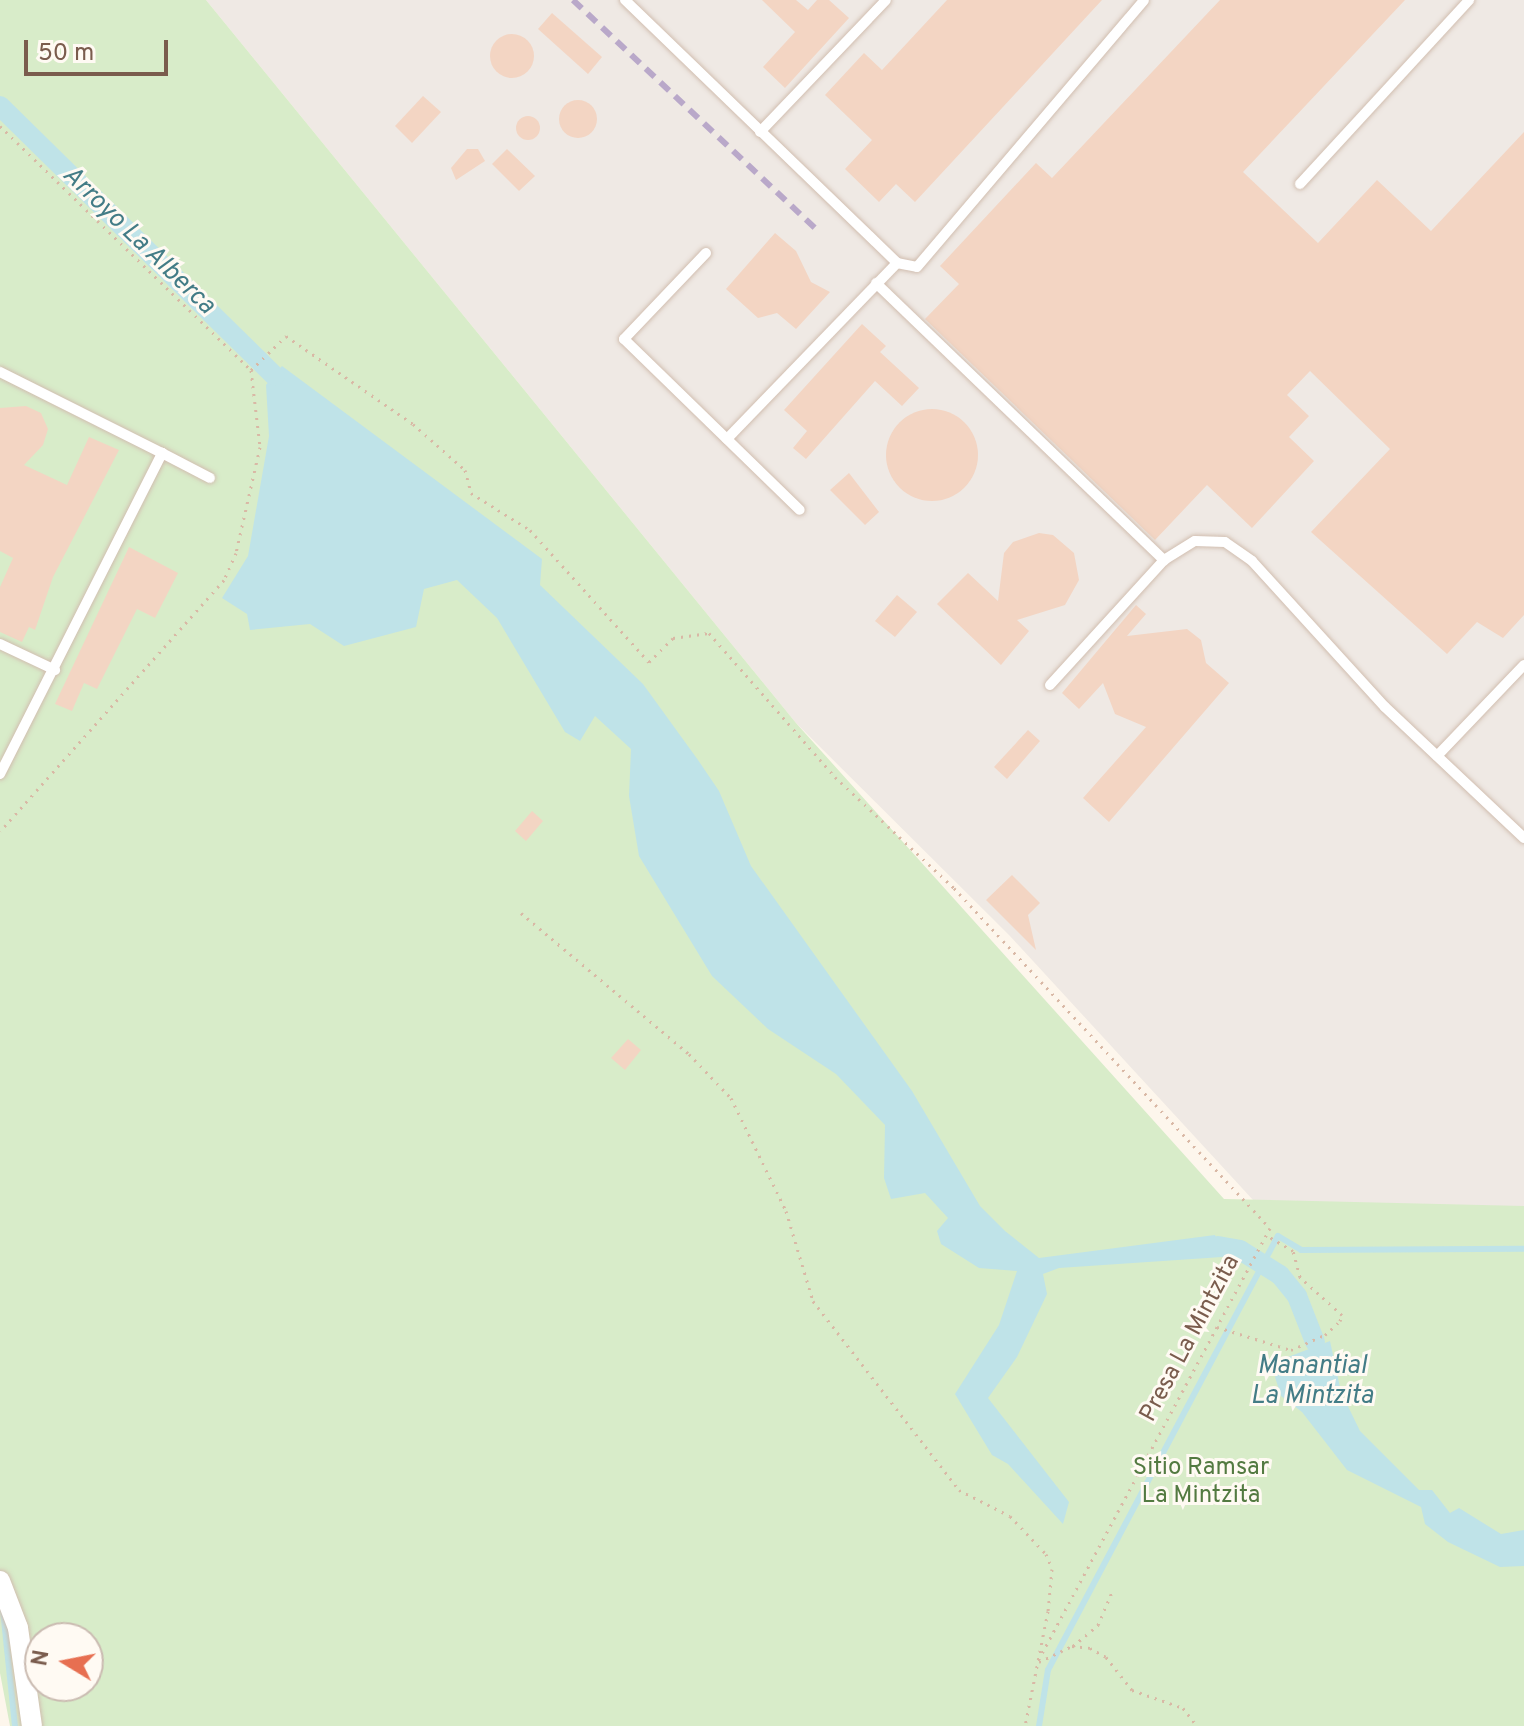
<!DOCTYPE html>
<html>
<head>
<meta charset="utf-8">
<style>
  body { margin:0 }
  #map { position:relative; width:1524px; height:1726px; overflow:hidden; background:#fdf6ec; font-family:Overpass,sans-serif }
  div>[style] { position:absolute }
  .industrial>* { inset:0; background:#efe9e4 }
  .green>* { inset:0; background:#d8ecc9 }
  .water>* { inset:0; background:#bfe3e8 }
  .stream>* { height:6px; margin:-3px; padding:0 3px; transform-origin:3px; border-radius:3px; background:#bfe3e8 }
  .canal>* { height:20px; margin:-10px; padding:0 10px; transform-origin:10px; border-radius:10px; background:#bfe3e8 }
  .building>* { inset:0; background:#f3d5c3 }
  .round { border-radius:50% }
  .path>* { height:3px; margin-top:-1.5px; transform-origin:0; background:repeating-linear-gradient(90deg,#d9b8a5 0 2px,transparent 0 8px) }
  .roads { filter:drop-shadow(0 0 2px #d1beb0) drop-shadow(0 0 2px #d1beb0) }
  .service>* { height:10px; margin:-5px; padding:0 5px; transform-origin:5px; border-radius:5px; background:#fff }
  .minor>* { height:20px; margin:-10px; padding:0 10px; transform-origin:10px; border-radius:10px; background:#fff }
  .rail>* { height:6px; margin-top:-3px; transform-origin:0; background:repeating-linear-gradient(90deg,#b9a8c9 0 12px,transparent 0 20px) }
  span { translate:-50% -50%; white-space:nowrap; text-align:center; line-height:1.15; -webkit-text-stroke:6px #fffaf3; paint-order:stroke }
  .street-label { font-size:24px; color:#7a5c4d }
  .park-label { font-size:24px; color:#537a41 }
  .water-label { font-size:26px; color:#437c86; font-style:italic }
  .north { position:absolute; left:24px; top:1622px; width:80px; height:80px; box-sizing:border-box; background:#fffaf3; border:2px solid #cabbb1; border-radius:50%; rotate:280deg; font-size:22px; font-weight:700; line-height:32px; text-align:center; color:#7a5c4d }
  .north::after { content:''; display:block; margin:auto; width:28px; height:36px; background:#e76f51; clip-path:polygon(50% 0,100% 100%,50% 72%,0 100%) }
  .scale { position:absolute; left:24px; top:40px; width:144px; height:36px; box-sizing:border-box; border:4px solid #7a5c4d; border-top:0; padding-left:10px; font-size:24px; line-height:28px; white-space:nowrap; color:#7a5c4d; -webkit-text-stroke:6px #fffaf3; paint-order:stroke }
</style>
</head>
<body>
<div id="map">
  <div class="industrial">
    <i style="clip-path:polygon(206px 0,1524px 0,1524px 1216px,1265px 1213px,1009px 935px,796px 723px)"></i>
  </div>
  <div class="green">
    <i style="clip-path:polygon(evenodd,0 0,206px 0,796px 723px,1224px 1199px,1524px 1206px,1524px 1726px,10px 1726px,0 1673px,0 0,40px 1638px,88px 1638px,88px 1686px,40px 1686px,40px 1638px)"></i>
  </div>
  <div class="water">
    <i style="clip-path:polygon(282px 366px,542px 559px,540px 585px,643px 684px,698px 760px,719px 791px,751px 866px,912px 1091px,980px 1206px,1005px 1231px,1039px 1258px,1215px 1235px,1222px 1257px,1059px 1268px,1043px 1274px,1047px 1294px,1017px 1357px,988px 1398px,1069px 1502px,1063px 1524px,1008px 1464px,992px 1455px,955px 1394px,999px 1325px,1017px 1271px,979px 1268px,941px 1244px,937px 1231px,948px 1218px,925px 1193px,891px 1199px,884px 1178px,885px 1125px,836px 1074px,768px 1029px,712px 976px,639px 856px,629px 796px,631px 749px,595px 716px,580px 741px,565px 732px,497px 618px,457px 580px,424px 589px,416px 627px,344px 646px,310px 624px,250px 630px,247px 614px,222px 598px,248px 556px,269px 436px,266px 385px)"></i>
    <i style="clip-path:polygon(1330px 1341px,1341px 1392px,1360px 1431px,1419px 1490px,1432px 1490px,1450px 1513px,1459px 1508px,1501px 1534px,1524px 1530px,1524px 1566px,1500px 1567px,1448px 1542px,1425px 1524px,1421px 1507px,1347px 1470px,1302px 1412px,1281px 1396px,1275px 1377px,1288px 1357px)"></i>
  </div>
  <div class="stream">
    <i style="left:3px;top:1610px;width:117px;rotate:84.1deg"></i>
    <i style="left:1039px;top:1726px;width:57px;rotate:-80.9deg"></i>
    <i style="left:1048px;top:1670px;width:491px;rotate:-62.1deg"></i>
    <i style="left:1278px;top:1236px;width:27px;rotate:31deg"></i>
    <i style="left:1301px;top:1250px;width:223px;rotate:-0.3deg"></i>
  </div>
  <div class="canal">
    <i style="left:0;top:106px;width:385px;rotate:44.5deg"></i>
    <i style="left:1218px;top:1246px;width:22px;rotate:10deg"></i>
    <i style="left:1240px;top:1250px;width:47px;rotate:32deg"></i>
    <i style="left:1280px;top:1275px;width:27px;rotate:51deg"></i>
    <i style="left:1297px;top:1296px;width:49px;rotate:68.6deg"></i>
  </div>
  <div class="building">
    <i style="clip-path:polygon(762px 0,796px 0,808px 10px,817px 0,829px 0,849px 18px,785px 88px,763px 67px,795px 32px)"></i>
    <i style="clip-path:polygon(947px 0,1102px 0,915px 202px,896px 184px,879px 202px,845px 169px,872px 140px,825px 95px,864px 53px,882px 70px)"></i>
    <i style="clip-path:polygon(1220px 0,1405px 0,1243px 172px,1318px 243px,1377px 180px,1431px 231px,1524px 132px,1524px 615px,1503px 638px,1477px 622px,1447px 654px,1311px 532px,1390px 449px,1310px 371px,1287px 395px,1309px 416px,1289px 437px,1314px 461px,1252px 528px,1207px 485px,1155px 540px,925px 319px,959px 284px,940px 266px,1036px 163px,1052px 178px)"></i>
    <i style="clip-path:polygon(552px 13px,602px 57px,588px 74px,538px 29px)"></i>
    <i class="round" style="left:490px;top:34px;width:44px;height:44px"></i>
    <i style="clip-path:polygon(423px 96px,441px 112px,412px 143px,395px 126px)"></i>
    <i class="round" style="left:559px;top:100px;width:38px;height:38px"></i>
    <i class="round" style="left:516px;top:116px;width:24px;height:24px"></i>
    <i style="clip-path:polygon(467px 149px,478px 149px,485px 161px,456px 180px,451px 168px)"></i>
    <i style="clip-path:polygon(507px 149px,535px 176px,519px 191px,492px 164px)"></i>
    <i style="clip-path:polygon(775px 233px,796px 251px,811px 282px,830px 292px,796px 329px,777px 313px,758px 318px,726px 289px)"></i>
    <i style="clip-path:polygon(862px 324px,886px 346px,880px 352px,919px 388px,902px 406px,875px 381px,806px 459px,793px 448px,807px 431px,784px 410px)"></i>
    <i style="clip-path:polygon(26px 406px,41px 413px,48px 429px,43px 445px,24px 465px,67px 485px,89px 437px,119px 450px,53px 577px,35px 630px,29px 627px,22px 642px,0 632px,0 587px,13px 558px,0 551px,0 408px)"></i>
    <i class="round" style="left:886px;top:409px;width:92px;height:92px"></i>
    <i style="clip-path:polygon(849px 473px,879px 512px,865px 525px,830px 490px)"></i>
    <i style="clip-path:polygon(1039px 533px,1053px 535px,1074px 553px,1079px 580px,1065px 605px,1017px 620px,1029px 631px,1001px 665px,937px 604px,968px 573px,998px 601px,1004px 553px,1013px 542px)"></i>
    <i style="clip-path:polygon(129px 547px,178px 573px,155px 618px,137px 609px,97px 689px,84px 683px,72px 711px,55px 704px)"></i>
    <i style="clip-path:polygon(897px 595px,917px 612px,895px 637px,875px 621px)"></i>
    <i style="clip-path:polygon(1136px 605px,1146px 614px,1127px 636px,1187px 629px,1201px 640px,1206px 663px,1229px 683px,1109px 822px,1083px 798px,1146px 727px,1115px 714px,1103px 683px,1079px 709px,1062px 693px)"></i>
    <i style="clip-path:polygon(1028px 730px,1040px 741px,1007px 779px,994px 767px)"></i>
    <i style="clip-path:polygon(532px 811px,543px 821px,526px 841px,515px 831px)"></i>
    <i style="clip-path:polygon(1012px 875px,1040px 903px,1028px 915px,1036px 950px,986px 900px)"></i>
    <i style="clip-path:polygon(628px 1039px,641px 1050px,625px 1070px,611px 1058px)"></i>
  </div>
  <div class="path">
    <i style="left:0;top:126px;width:350px;rotate:44.2deg"></i>
    <i style="left:251px;top:370px;width:78px;rotate:83.3deg"></i>
    <i style="left:260px;top:447px;width:109px;rotate:102.8deg"></i>
    <i style="left:236px;top:553px;width:30px;rotate:114deg"></i>
    <i style="left:224px;top:580px;width:336px;rotate:131.7deg"></i>
    <i style="left:251px;top:370px;width:49px;rotate:-44.2deg"></i>
    <i style="left:286px;top:336px;width:155px;rotate:34.7deg"></i>
    <i style="left:413px;top:424px;width:69px;rotate:41.5deg"></i>
    <i style="left:465px;top:470px;width:24px;rotate:75deg"></i>
    <i style="left:471px;top:493px;width:70px;rotate:32.1deg"></i>
    <i style="left:530px;top:530px;width:178px;rotate:48deg"></i>
    <i style="left:649px;top:662px;width:34px;rotate:-45deg"></i>
    <i style="left:673px;top:638px;width:36px;rotate:-8deg"></i>
    <i style="left:709px;top:633px;width:191px;rotate:48.8deg"></i>
    <i style="left:835px;top:777px;width:163px;rotate:43deg"></i>
    <i style="left:954px;top:888px;width:464px;rotate:47.1deg"></i>
    <i style="left:1270px;top:1228px;width:495px;rotate:118.2deg"></i>
    <i style="left:521px;top:913px;width:219px;rotate:40deg"></i>
    <i style="left:689px;top:1054px;width:61px;rotate:46.3deg"></i>
    <i style="left:731px;top:1098px;width:126px;rotate:64deg"></i>
    <i style="left:786px;top:1211px;width:94px;rotate:73.3deg"></i>
    <i style="left:813px;top:1301px;width:239px;rotate:52.3deg"></i>
    <i style="left:959px;top:1490px;width:57px;rotate:27deg"></i>
    <i style="left:1010px;top:1516px;width:52px;rotate:46.5deg"></i>
    <i style="left:1046px;top:1554px;width:16px;rotate:68deg"></i>
    <i style="left:1052px;top:1569px;width:42px;rotate:95.4deg"></i>
    <i style="left:1048px;top:1611px;width:117px;rotate:101.3deg"></i>
    <i style="left:1217px;top:1327px;width:77px;rotate:17.3deg"></i>
    <i style="left:1291px;top:1350px;width:37px;rotate:-24deg"></i>
    <i style="left:1325px;top:1335px;width:21px;rotate:-43deg"></i>
    <i style="left:1340px;top:1321px;width:6px;rotate:-72deg"></i>
    <i style="left:1342px;top:1315px;width:57px;rotate:-137.9deg"></i>
    <i style="left:1300px;top:1277px;width:27px;rotate:-105deg"></i>
    <i style="left:1293px;top:1251px;width:31px;rotate:-149deg"></i>
    <i style="left:1073px;top:1646px;width:33px;rotate:-40deg"></i>
    <i style="left:1098px;top:1625px;width:36px;rotate:-67deg"></i>
    <i style="left:1039px;top:1662px;width:37px;rotate:-26deg"></i>
    <i style="left:1072px;top:1646px;width:18px;rotate:6deg"></i>
    <i style="left:1090px;top:1648px;width:18px;rotate:29deg"></i>
    <i style="left:1106px;top:1657px;width:42px;rotate:51.8deg"></i>
    <i style="left:1132px;top:1690px;width:54px;rotate:19.4deg"></i>
    <i style="left:1183px;top:1708px;width:23px;rotate:52deg"></i>
  </div>
  <div class="roads">
    <div class="service">
      <i style="left:625px;top:0;width:378px;rotate:44deg"></i>
      <i style="left:897px;top:263px;width:20px;rotate:11deg"></i>
      <i style="left:917px;top:267px;width:350px;rotate:-49.6deg"></i>
      <i style="left:760px;top:132px;width:182px;rotate:-46.3deg"></i>
      <i style="left:1300px;top:184px;width:250px;rotate:-47.4deg"></i>
      <i style="left:706px;top:253px;width:119px;rotate:133.6deg"></i>
      <i style="left:624px;top:339px;width:245px;rotate:44.2deg"></i>
      <i style="left:876px;top:283px;width:400px;rotate:43.9deg"></i>
      <i style="left:0;top:372px;width:181px;rotate:26.6deg"></i>
      <i style="left:727px;top:439px;width:245px;rotate:-46deg"></i>
      <i style="left:0;top:644px;width:61px;rotate:25.3deg"></i>
      <i style="left:1050px;top:685px;width:169px;rotate:-47.6deg"></i>
      <i style="left:1164px;top:560px;width:36px;rotate:-32deg"></i>
      <i style="left:1195px;top:541px;width:30px;rotate:2deg"></i>
      <i style="left:1225px;top:542px;width:33px;rotate:35deg"></i>
      <i style="left:1252px;top:561px;width:197px;rotate:47.7deg"></i>
      <i style="left:1385px;top:707px;width:191px;rotate:43.3deg"></i>
      <i style="left:1437px;top:756px;width:126px;rotate:-46.3deg"></i>
      <i style="left:0;top:774px;width:360px;rotate:-63.2deg"></i>
      <i style="left:162px;top:453px;width:54px;rotate:27.5deg"></i>
    </div>
    <div class="minor">
      <i style="left:0;top:1581px;width:50px;rotate:69deg"></i>
      <i style="left:18px;top:1628px;width:99px;rotate:81.9deg"></i>
    </div>
  </div>
  <div class="rail">
    <i style="left:573px;top:0;width:337px;rotate:43.3deg"></i>
  </div>
  <div class="street-label">
    <span style="left:1191px;top:1339px;rotate:-62deg">Presa La Mintzita</span>
  </div>
  <div class="park-label">
    <span style="left:1201px;top:1483px">Sitio Ramsar<br>La Mintzita</span>
  </div>
  <div class="water-label">
    <span style="left:138px;top:241px;rotate:44deg">Arroyo La Alberca</span>
    <span style="left:1312px;top:1382px">Manantial<br>La Mintzita</span>
  </div>
  <div class="north">N</div>
  <div class="scale">50 m</div>
</div>
</body>
</html>
